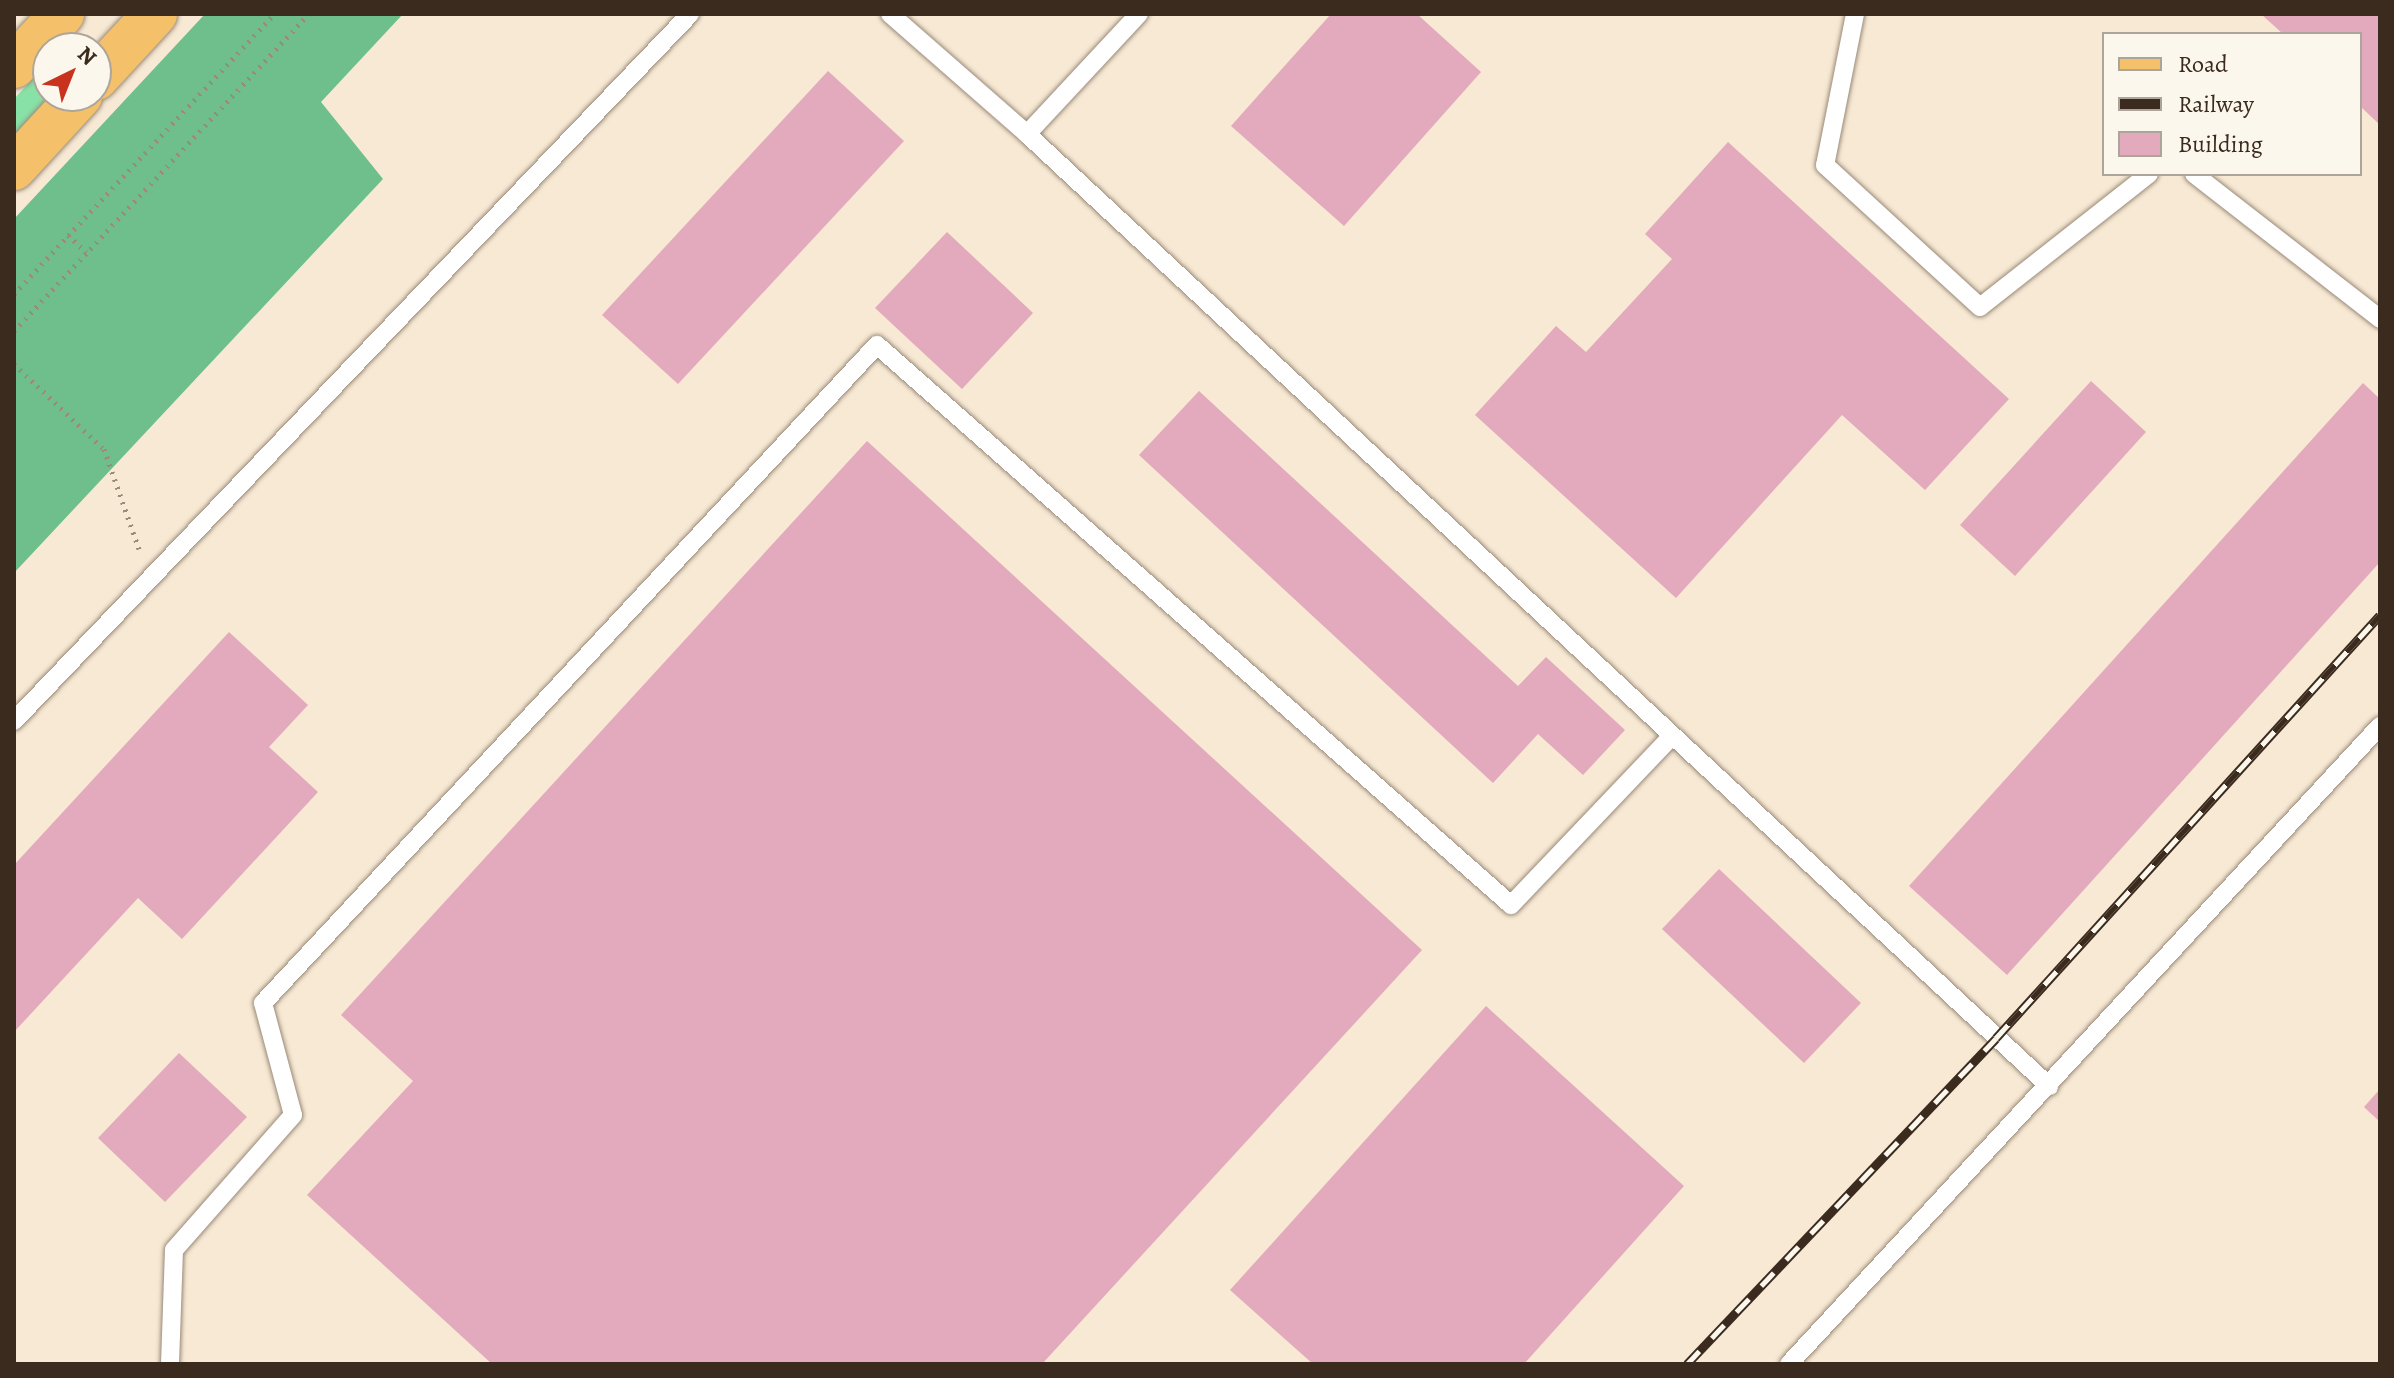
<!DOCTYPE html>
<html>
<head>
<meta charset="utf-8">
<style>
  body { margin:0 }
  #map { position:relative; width:2394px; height:1378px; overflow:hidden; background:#f7e9d4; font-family:Alegreya,serif }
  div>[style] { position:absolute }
  .green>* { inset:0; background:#88e1a6 }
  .forest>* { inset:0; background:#6ebf8b }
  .building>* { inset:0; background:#e3a9bc }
  .path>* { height:5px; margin-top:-2.5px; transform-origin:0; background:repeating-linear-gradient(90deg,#998a79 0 2px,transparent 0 8px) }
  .roads { filter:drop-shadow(0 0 2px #998a79) drop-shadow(0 0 2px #998a79) }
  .lane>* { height:18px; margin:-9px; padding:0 9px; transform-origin:9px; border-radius:9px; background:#fff }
  .primary>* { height:44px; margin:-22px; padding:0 22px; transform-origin:22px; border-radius:22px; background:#f4c16a }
  .rail>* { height:9px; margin-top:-4.5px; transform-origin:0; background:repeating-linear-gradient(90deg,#fbf7ec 0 18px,#3b2a1e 0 36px); box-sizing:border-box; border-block:2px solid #3b2a1e }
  span { translate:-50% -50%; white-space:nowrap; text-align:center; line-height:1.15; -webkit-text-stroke:8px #fbf7ec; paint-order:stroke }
  .frame { position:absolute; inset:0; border:16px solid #3b2a1e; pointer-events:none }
  .legend { position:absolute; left:2102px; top:32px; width:260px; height:144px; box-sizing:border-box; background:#fbf7ec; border:2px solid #aea59a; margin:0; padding:10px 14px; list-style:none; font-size:24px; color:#3b2a1e }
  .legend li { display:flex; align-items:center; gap:16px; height:40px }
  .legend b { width:40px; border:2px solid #aea59a }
  .north { position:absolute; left:32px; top:32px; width:80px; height:80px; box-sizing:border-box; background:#fbf7ec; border:2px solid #aea59a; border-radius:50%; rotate:43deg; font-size:22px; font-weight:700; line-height:32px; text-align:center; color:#3b2a1e }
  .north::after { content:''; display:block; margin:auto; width:28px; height:36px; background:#c8321e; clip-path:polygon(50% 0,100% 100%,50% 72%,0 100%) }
</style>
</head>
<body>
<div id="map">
  <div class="green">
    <i style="clip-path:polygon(48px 62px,50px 96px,14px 135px,14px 99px)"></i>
  </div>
  <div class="forest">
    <i style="clip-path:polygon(205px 14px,403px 14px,321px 102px,383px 179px,14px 573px,14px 219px)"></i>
  </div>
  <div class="building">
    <i style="clip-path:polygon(1331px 14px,1417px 14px,1481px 72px,1344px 226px,1231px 126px)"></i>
    <i style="clip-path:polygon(2261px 14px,2380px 14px,2380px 125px,2360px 106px,2360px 34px,2283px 34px)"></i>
    <i style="clip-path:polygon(828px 71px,904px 141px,678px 384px,602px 315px)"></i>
    <i style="clip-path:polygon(1728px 142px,2009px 399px,1925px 490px,1842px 415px,1676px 598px,1475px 415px,1556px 326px,1586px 352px,1672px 259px,1645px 234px)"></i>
    <i style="clip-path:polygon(947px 232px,1033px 313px,962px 389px,875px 308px)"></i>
    <i style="clip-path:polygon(2091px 381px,2146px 432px,2015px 576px,1960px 525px)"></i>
    <i style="clip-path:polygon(2363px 383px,2380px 399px,2380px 562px,2007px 975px,1909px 886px)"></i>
    <i style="clip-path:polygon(1199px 391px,1518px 686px,1546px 657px,1625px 730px,1583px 775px,1538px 734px,1493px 783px,1139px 455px)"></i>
    <i style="clip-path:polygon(867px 441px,1422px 950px,1042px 1364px,492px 1364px,307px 1195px,413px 1081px,341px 1015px)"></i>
    <i style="clip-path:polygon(229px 632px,308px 705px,269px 747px,318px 792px,182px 939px,138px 898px,14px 1032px,14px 865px)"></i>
    <i style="clip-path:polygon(1719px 869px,1861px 1003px,1804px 1063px,1662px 929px)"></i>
    <i style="clip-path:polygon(1486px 1006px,1684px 1186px,1524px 1364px,1313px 1364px,1230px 1290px)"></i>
    <i style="clip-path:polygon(179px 1053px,247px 1117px,165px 1202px,98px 1138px)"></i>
    <i style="clip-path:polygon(2380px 1089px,2380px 1122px,2364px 1107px)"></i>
  </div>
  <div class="path">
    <i style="left:68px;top:235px;width:25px;rotate:43deg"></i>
    <i style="left:14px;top:294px;width:382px;rotate:-47.1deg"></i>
    <i style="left:14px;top:331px;width:433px;rotate:-47.1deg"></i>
    <i style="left:14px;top:364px;width:124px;rotate:43.4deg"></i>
    <i style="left:104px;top:449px;width:106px;rotate:70.7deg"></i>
  </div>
  <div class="roads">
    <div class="lane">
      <i style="left:890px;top:14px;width:182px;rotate:41.2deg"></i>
      <i style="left:1027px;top:134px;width:1397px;rotate:42.97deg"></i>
      <i style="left:1855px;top:14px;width:154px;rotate:101.2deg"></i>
      <i style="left:1825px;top:165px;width:210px;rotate:42.5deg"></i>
      <i style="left:1980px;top:307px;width:215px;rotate:-38.2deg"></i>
      <i style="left:1027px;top:134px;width:164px;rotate:-47deg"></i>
      <i style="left:2194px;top:174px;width:236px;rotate:37.9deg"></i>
      <i style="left:14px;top:721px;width:978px;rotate:-46.28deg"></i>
      <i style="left:170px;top:1364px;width:114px;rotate:-88deg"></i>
      <i style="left:174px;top:1250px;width:180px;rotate:-48.6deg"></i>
      <i style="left:293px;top:1115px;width:116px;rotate:-105deg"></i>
      <i style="left:263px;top:1003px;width:900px;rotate:-46.98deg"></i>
      <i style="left:877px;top:345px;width:846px;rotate:41.45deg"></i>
      <i style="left:1511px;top:905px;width:233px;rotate:-46.4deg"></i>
      <i style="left:1789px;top:1364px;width:870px;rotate:-47.19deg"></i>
    </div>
    <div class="primary">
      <i style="left:14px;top:66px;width:71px;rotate:-47.3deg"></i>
      <i style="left:96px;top:78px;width:87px;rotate:-47.3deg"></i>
      <i style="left:14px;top:168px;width:98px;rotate:-47.5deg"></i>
    </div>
  </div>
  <div class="rail">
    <i style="left:1687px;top:1364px;width:449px;rotate:-46.5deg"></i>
    <i style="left:1996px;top:1038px;width:571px;rotate:-47.77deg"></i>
  </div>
  <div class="frame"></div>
  <ul class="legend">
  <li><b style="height:10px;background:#f4c16a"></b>Road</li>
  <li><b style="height:10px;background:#3b2a1e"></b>Railway</li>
  <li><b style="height:22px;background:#e3a9bc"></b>Building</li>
  </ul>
  <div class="north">N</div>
</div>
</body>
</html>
